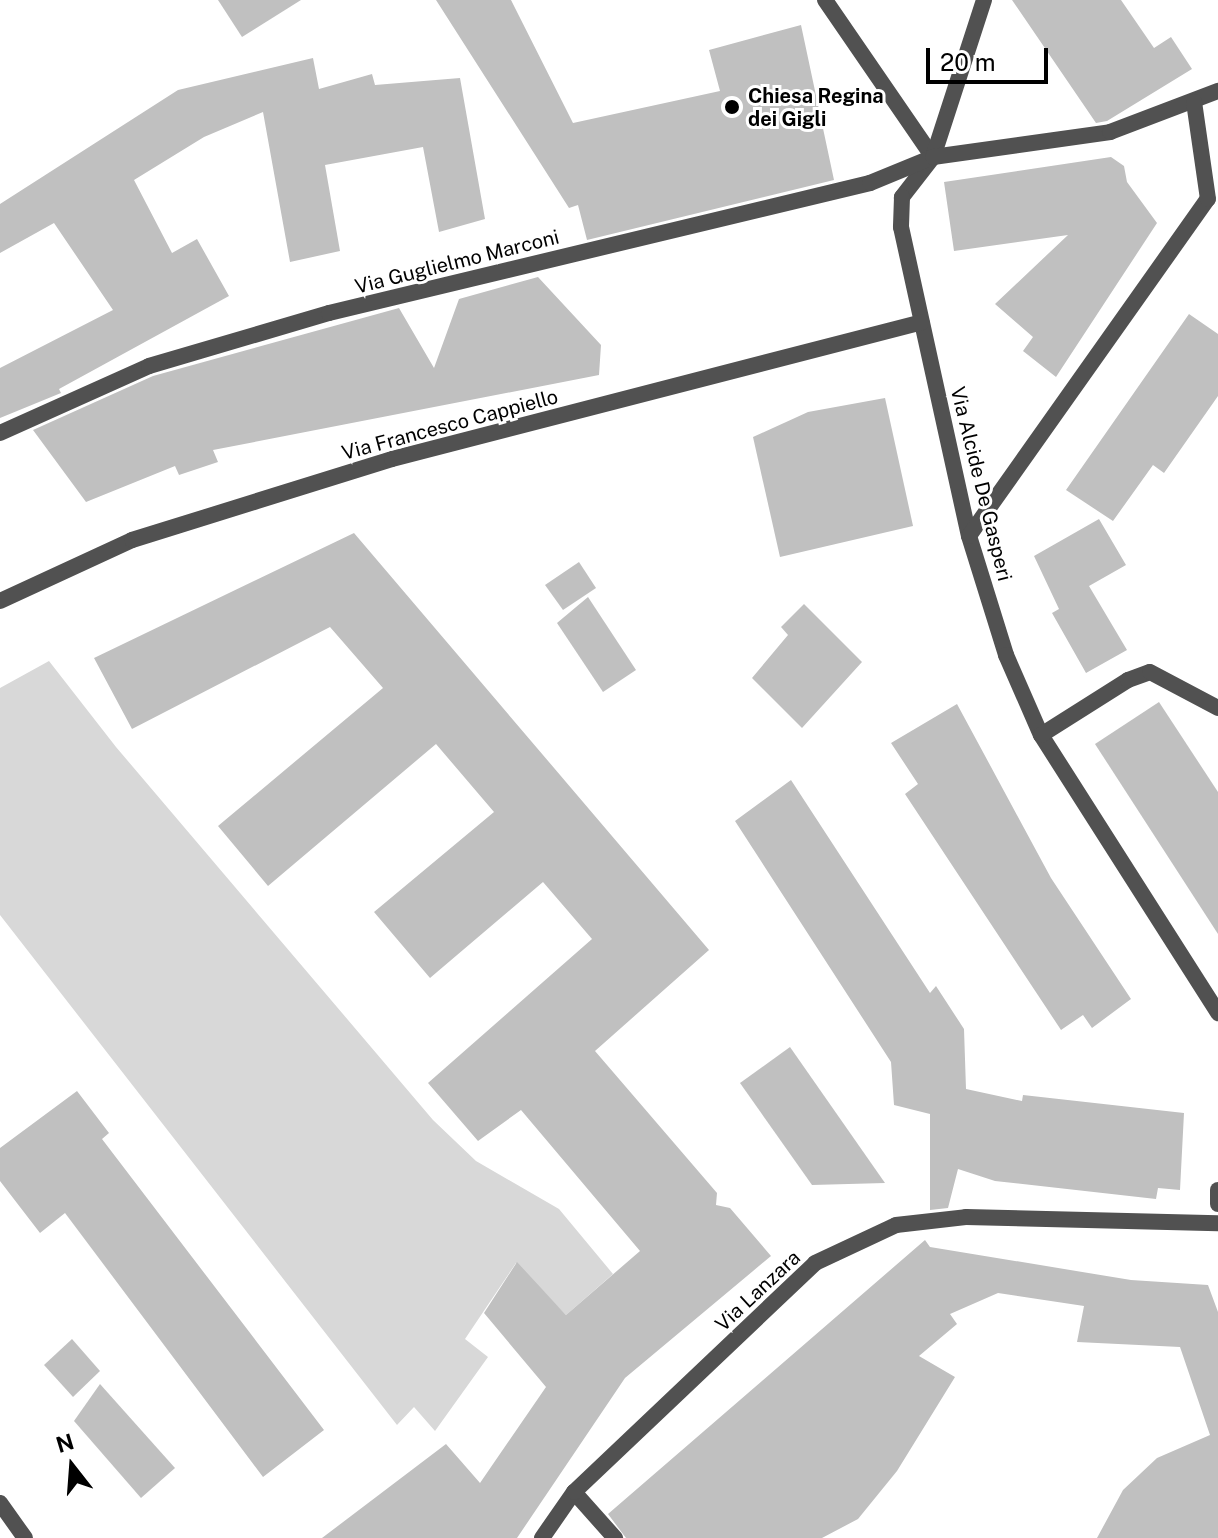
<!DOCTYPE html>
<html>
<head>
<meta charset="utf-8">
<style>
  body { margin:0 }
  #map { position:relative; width:1218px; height:1538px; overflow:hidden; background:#fff; font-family:"Public Sans",sans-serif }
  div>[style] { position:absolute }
  .green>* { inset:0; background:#d8d8d8 }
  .building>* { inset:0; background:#c0c0c0 }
  .minor>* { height:16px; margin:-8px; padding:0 8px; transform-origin:8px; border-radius:8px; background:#515151 }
  .dots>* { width:22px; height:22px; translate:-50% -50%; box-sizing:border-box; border:4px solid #fff; border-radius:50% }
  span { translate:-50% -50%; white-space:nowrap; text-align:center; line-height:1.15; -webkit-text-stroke:6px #fff; paint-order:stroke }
  .poi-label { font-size:20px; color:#000; font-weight:700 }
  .left { translate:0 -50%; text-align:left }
  .street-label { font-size:20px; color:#000 }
  .north { position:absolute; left:32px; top:1426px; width:80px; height:80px; -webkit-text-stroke:6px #fff; paint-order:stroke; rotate:343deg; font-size:22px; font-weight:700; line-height:32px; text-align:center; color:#000 }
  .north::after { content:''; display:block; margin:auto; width:28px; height:36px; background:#000; clip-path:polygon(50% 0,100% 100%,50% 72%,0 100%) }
  .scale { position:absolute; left:926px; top:48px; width:122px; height:36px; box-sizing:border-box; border:4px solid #000; border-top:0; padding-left:10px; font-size:24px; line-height:28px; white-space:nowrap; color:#000; -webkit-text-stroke:6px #fff; paint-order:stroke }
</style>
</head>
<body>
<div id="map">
  <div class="green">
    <i style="clip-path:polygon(49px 661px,116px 747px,433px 1120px,476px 1161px,559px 1209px,613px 1274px,566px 1315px,516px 1263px,465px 1339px,488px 1357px,435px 1431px,414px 1407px,397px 1425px,0 915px,0 688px)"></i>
  </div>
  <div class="building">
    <i style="clip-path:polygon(218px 0,301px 0,242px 37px)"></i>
    <i style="clip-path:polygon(436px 0,511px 0,573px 123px,720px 91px,709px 50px,801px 25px,834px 180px,587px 240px,578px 205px,569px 208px)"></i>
    <i style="clip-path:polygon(1012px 0,1121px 0,1154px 48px,1171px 37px,1192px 69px,1107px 121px,1096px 123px)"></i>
    <i style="clip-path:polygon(313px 58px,319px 89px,372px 74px,375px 85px,460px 78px,485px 219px,439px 232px,423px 147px,325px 165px,340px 251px,290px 262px,263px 112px,204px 137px,134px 180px,172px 253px,197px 239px,229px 296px,59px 389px,61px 393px,0 418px,0 368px,113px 310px,54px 223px,0 253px,0 204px,178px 90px)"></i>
    <i style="clip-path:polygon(1111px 157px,1124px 166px,1127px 182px,1157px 223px,1056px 377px,1023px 351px,1033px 337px,995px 304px,1068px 235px,954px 251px,944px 182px)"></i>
    <i style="clip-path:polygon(538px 277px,601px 345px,599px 375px,213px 450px,218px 462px,179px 475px,175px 466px,86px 502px,33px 430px,153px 376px,399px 308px,434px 368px,459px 299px)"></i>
    <i style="clip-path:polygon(1189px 314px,1218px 334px,1218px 396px,1164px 473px,1153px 465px,1113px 521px,1066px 490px)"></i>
    <i style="clip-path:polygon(885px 398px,913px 526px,780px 557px,753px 437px,808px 412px)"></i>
    <i style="clip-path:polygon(1099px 519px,1126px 565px,1089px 586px,1127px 650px,1086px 673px,1052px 613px,1059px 609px,1034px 556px)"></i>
    <i style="clip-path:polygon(354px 533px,709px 950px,595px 1051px,717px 1193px,716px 1205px,730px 1208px,771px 1256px,625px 1378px,517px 1538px,322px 1538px,446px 1444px,480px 1483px,546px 1387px,484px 1313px,517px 1262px,566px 1315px,640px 1251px,521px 1110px,478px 1141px,428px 1083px,592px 939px,543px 882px,430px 978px,374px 912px,494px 812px,436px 744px,268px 886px,218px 826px,383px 688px,330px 627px,132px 729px,94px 658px)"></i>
    <i style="clip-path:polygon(579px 562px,596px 588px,563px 610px,545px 585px)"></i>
    <i style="clip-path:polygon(588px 597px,636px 670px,603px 692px,557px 623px)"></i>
    <i style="clip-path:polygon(804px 604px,862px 662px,802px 728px,752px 678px,788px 635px,781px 627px)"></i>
    <i style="clip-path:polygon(1159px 702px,1218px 792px,1218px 934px,1095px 744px)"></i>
    <i style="clip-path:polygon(957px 704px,1051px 878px,1131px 999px,1092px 1028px,1083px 1015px,1061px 1030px,905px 794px,918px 784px,891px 743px)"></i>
    <i style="clip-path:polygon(791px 780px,930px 993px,936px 986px,964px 1029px,966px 1089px,1022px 1101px,1023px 1095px,1184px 1113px,1180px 1190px,1158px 1188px,1156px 1199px,995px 1181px,958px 1169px,948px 1208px,930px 1210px,930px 1114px,894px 1105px,891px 1062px,735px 821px)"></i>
    <i style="clip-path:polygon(790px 1047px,885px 1183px,812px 1185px,740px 1083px)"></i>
    <i style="clip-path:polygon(77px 1091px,109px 1133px,102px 1139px,324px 1430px,263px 1477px,65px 1213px,40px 1233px,0 1181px,0 1148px)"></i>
    <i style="clip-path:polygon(925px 1240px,930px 1247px,1131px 1280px,1208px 1285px,1218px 1312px,1218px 1538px,1097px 1538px,1123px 1490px,1157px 1458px,1210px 1435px,1180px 1347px,1077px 1342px,1084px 1306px,998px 1293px,950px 1314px,957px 1324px,919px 1356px,955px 1377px,897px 1471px,858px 1519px,822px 1538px,626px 1538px,608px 1514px)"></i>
    <i style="clip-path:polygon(72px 1339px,100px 1371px,73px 1397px,44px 1365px)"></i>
    <i style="clip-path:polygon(100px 1384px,175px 1468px,141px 1498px,74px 1421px)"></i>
  </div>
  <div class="minor">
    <i style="left:825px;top:0;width:191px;rotate:55.5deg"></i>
    <i style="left:984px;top:0;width:165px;rotate:108deg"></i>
    <i style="left:933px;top:157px;width:51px;rotate:127.8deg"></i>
    <i style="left:902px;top:197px;width:30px;rotate:92deg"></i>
    <i style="left:901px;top:227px;width:316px;rotate:77.6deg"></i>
    <i style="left:969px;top:536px;width:125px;rotate:72.7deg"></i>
    <i style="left:1006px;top:655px;width:87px;rotate:66.4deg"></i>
    <i style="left:1041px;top:735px;width:330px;rotate:57.5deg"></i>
    <i style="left:0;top:433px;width:163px;rotate:-24.2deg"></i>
    <i style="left:149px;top:366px;width:188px;rotate:-16.4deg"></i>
    <i style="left:329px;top:313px;width:556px;rotate:-13.51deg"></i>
    <i style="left:870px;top:183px;width:68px;rotate:-22.4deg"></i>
    <i style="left:933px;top:157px;width:179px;rotate:-8deg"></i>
    <i style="left:1110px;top:132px;width:116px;rotate:-20.8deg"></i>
    <i style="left:969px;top:536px;width:413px;rotate:-54.7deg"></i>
    <i style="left:1208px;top:199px;width:98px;rotate:-98.2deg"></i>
    <i style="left:0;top:601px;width:145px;rotate:-24.8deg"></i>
    <i style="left:132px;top:540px;width:272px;rotate:-17.3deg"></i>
    <i style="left:392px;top:459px;width:547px;rotate:-14.49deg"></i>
    <i style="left:1041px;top:735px;width:103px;rotate:-32.3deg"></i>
    <i style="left:1128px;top:680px;width:23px;rotate:-20deg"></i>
    <i style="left:1150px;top:672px;width:77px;rotate:27.9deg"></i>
    <i style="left:1218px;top:1190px;width:14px;rotate:90deg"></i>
    <i style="left:574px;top:1492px;width:62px;rotate:48.3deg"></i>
    <i style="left:0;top:1503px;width:43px;rotate:54.5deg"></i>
    <i style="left:542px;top:1538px;width:56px;rotate:-55.2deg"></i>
    <i style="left:574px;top:1492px;width:332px;rotate:-43.5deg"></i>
    <i style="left:815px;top:1263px;width:89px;rotate:-25.1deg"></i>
    <i style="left:896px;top:1225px;width:70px;rotate:-6.5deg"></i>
    <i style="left:966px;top:1217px;width:252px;rotate:1.4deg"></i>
  </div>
  <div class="dots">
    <i style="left:732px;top:107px;background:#000"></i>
  </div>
  <div class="poi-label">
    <span class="left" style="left:748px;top:108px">Chiesa Regina<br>dei Gigli</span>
  </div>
  <div class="street-label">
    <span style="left:457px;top:262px;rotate:-14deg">Via Guglielmo Marconi</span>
    <span style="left:450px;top:425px;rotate:-15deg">Via Francesco Cappiello</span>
    <span style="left:981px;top:484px;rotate:76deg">Via Alcide De Gasperi</span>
    <span style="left:758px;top:1291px;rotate:-43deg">Via Lanzara</span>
  </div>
  <div class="north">N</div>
  <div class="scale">20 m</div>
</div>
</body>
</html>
